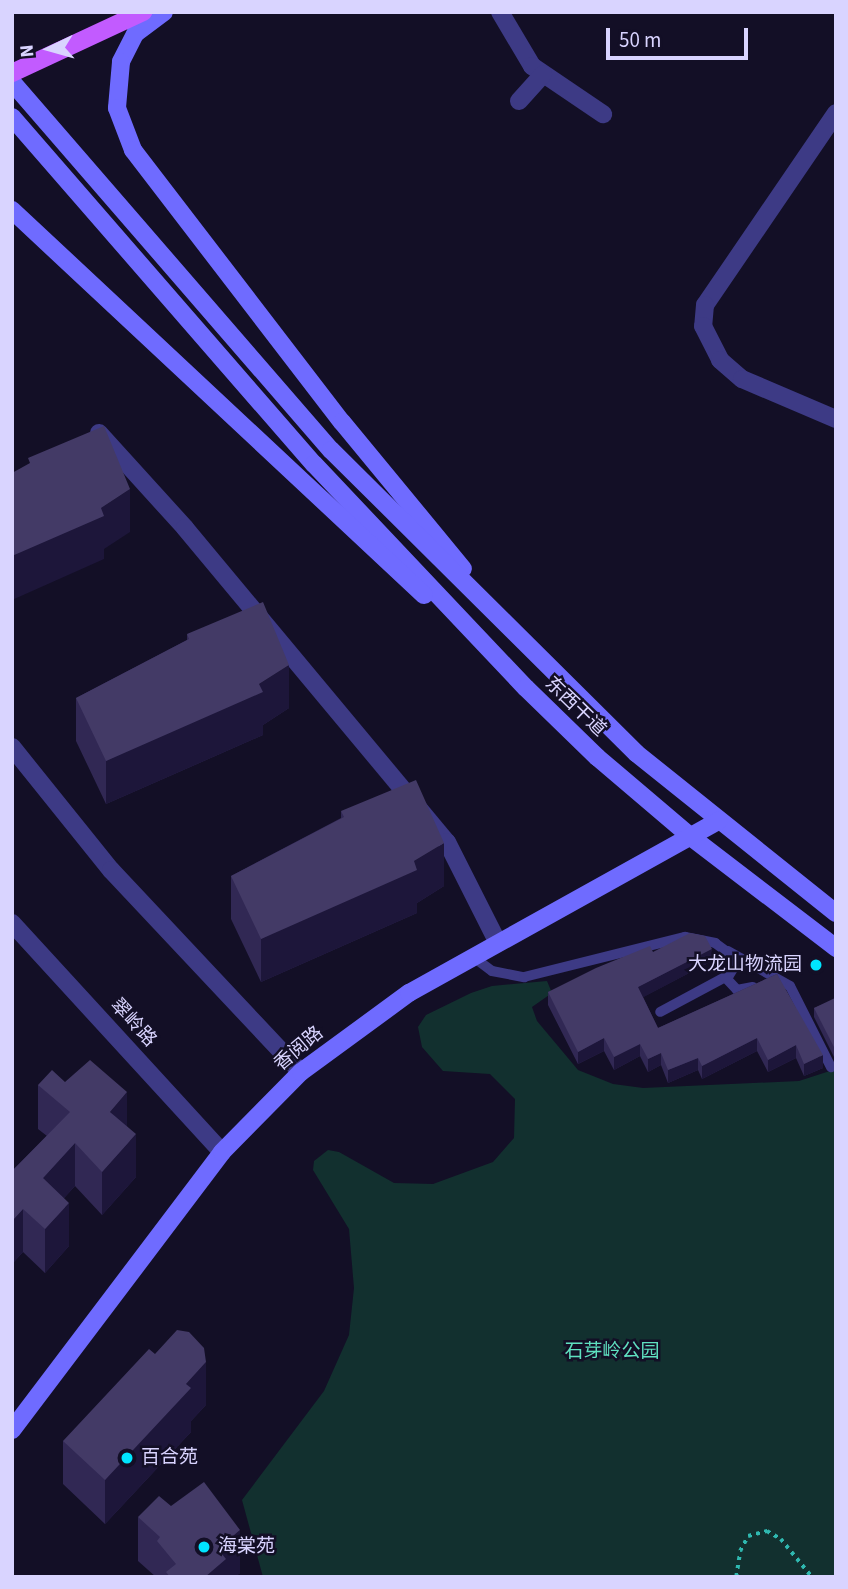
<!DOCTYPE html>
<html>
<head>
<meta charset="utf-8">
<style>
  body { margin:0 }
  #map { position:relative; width:848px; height:1589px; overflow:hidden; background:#130f26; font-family:"Source Sans 3","Noto Sans SC",sans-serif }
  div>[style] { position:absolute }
  .green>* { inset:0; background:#12302f }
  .path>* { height:3.5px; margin-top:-1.75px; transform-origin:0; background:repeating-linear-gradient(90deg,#2fb8b0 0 3.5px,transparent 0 8.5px) }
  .lane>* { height:10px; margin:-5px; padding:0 5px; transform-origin:5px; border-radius:5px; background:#3d3a85 }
  .street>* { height:18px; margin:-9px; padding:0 9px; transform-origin:9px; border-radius:9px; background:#3d3a85 }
  .secondary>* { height:18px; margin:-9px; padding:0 9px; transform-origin:9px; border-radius:9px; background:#6f6bff }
  .primary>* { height:18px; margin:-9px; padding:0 9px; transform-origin:9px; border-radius:9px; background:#c25bff }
  .wall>* { inset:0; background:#312854 }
  .shaded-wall>* { inset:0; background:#1d163a }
  .building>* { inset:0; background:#433a66 }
  .dots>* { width:19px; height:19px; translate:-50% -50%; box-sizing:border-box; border:4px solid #130f26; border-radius:50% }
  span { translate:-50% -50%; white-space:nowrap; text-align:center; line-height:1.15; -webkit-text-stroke:5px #130f26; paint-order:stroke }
  .street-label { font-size:19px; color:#d9d4ff }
  .poi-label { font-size:19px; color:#d9d4ff }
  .right { translate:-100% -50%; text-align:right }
  .left { translate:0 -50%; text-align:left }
  .park-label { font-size:19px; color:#5fe0c0 }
  .frame { position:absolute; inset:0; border:14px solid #d9d4ff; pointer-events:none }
  .north { position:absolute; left:14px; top:14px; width:70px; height:70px; -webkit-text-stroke:5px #130f26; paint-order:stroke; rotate:265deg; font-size:19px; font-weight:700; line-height:28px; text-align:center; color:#d9d4ff }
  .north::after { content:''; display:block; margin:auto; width:24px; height:32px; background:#d9d4ff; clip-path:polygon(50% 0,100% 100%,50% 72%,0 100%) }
  .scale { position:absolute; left:606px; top:28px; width:142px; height:32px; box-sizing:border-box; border:4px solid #d9d4ff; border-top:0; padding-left:9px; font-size:21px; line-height:24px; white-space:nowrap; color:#d9d4ff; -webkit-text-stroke:5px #130f26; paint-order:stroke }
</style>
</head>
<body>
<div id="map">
  <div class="green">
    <i style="clip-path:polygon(547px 981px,552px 993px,532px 1007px,537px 1021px,578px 1070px,613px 1084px,643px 1088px,799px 1081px,836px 1069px,836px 1577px,263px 1577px,242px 1500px,324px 1391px,349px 1335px,354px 1288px,349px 1229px,313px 1170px,314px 1161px,328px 1150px,339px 1152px,394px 1183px,433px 1184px,493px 1162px,514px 1138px,515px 1099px,490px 1074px,443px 1071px,422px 1047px,418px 1027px,426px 1015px,471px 993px,492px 986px)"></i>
  </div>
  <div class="path">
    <i style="left:736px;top:1577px;width:26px;rotate:-81deg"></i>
    <i style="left:740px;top:1551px;width:17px;rotate:-62deg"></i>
    <i style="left:748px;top:1536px;width:20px;rotate:-15deg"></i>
    <i style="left:767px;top:1531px;width:16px;rotate:30deg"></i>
    <i style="left:781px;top:1539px;width:49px;rotate:50.8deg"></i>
  </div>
  <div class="lane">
    <i style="left:728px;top:951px;width:71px;rotate:29.4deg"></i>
    <i style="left:790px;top:986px;width:91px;rotate:63.2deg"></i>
    <i style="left:472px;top:956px;width:25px;rotate:37deg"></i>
    <i style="left:492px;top:971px;width:33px;rotate:11deg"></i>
    <i style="left:524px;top:977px;width:166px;rotate:-14deg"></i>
    <i style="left:685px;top:937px;width:31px;rotate:11deg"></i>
    <i style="left:715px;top:943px;width:22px;rotate:36deg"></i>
    <i style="left:733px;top:956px;width:9px;rotate:69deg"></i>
    <i style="left:736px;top:964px;width:13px;rotate:122deg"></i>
    <i style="left:729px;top:975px;width:78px;rotate:151.8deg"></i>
    <i style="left:725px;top:977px;width:18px;rotate:47deg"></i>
    <i style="left:737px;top:990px;width:16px;rotate:-11deg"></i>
  </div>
  <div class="street">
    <i style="left:500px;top:12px;width:63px;rotate:59.3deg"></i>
    <i style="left:532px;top:66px;width:86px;rotate:34.1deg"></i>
    <i style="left:519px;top:101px;width:36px;rotate:-48deg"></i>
    <i style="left:836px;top:113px;width:232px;rotate:124.3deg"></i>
    <i style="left:705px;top:305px;width:21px;rotate:95deg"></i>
    <i style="left:703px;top:326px;width:38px;rotate:63deg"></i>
    <i style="left:720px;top:360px;width:29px;rotate:41deg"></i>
    <i style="left:742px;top:379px;width:102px;rotate:23.1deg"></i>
    <i style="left:99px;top:433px;width:128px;rotate:47.8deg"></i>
    <i style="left:185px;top:528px;width:409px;rotate:50.2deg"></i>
    <i style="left:447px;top:842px;width:111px;rotate:63.2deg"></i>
    <i style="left:12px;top:747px;width:158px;rotate:51.2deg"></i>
    <i style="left:111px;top:870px;width:277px;rotate:46.8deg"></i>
    <i style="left:12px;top:923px;width:311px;rotate:47.5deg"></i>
  </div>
  <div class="secondary">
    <i style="left:164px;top:12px;width:36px;rotate:143deg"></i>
    <i style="left:135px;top:34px;width:31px;rotate:117deg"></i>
    <i style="left:121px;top:62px;width:46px;rotate:95deg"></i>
    <i style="left:117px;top:108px;width:45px;rotate:69.1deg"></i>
    <i style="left:133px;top:150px;width:343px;rotate:52.5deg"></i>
    <i style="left:342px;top:422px;width:190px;rotate:50.5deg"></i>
    <i style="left:12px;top:82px;width:487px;rotate:49.1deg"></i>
    <i style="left:331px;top:450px;width:430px;rotate:44.8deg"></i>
    <i style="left:636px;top:753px;width:256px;rotate:38.7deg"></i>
    <i style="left:12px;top:117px;width:460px;rotate:49deg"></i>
    <i style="left:314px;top:464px;width:308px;rotate:46.6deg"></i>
    <i style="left:526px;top:688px;width:99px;rotate:44.2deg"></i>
    <i style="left:597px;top:757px;width:123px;rotate:40.4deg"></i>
    <i style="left:691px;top:837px;width:183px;rotate:37.4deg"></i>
    <i style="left:12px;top:210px;width:564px;rotate:43.06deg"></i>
    <i style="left:12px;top:1430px;width:348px;rotate:-52.9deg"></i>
    <i style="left:222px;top:1152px;width:112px;rotate:-45.4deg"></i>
    <i style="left:301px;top:1072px;width:134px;rotate:-36.2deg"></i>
    <i style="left:409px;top:993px;width:354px;rotate:-29.1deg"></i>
  </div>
  <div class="primary">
    <i style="left:12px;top:73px;width:145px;rotate:-25deg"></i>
  </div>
  <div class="wall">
    <i style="clip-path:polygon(187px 634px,289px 708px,263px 725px,263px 735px,106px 804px,76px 741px,76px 698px,187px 640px)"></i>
    <i style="clip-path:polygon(341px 811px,444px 886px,417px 903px,417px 913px,261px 982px,231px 919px,231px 876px,341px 818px)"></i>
    <i style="clip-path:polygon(653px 952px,712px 961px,643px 997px,658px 1028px,777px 974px,823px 1068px,804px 1076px,796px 1058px,768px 1072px,757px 1051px,702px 1079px,698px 1070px,668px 1083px,661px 1065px,648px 1072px,640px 1056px,614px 1070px,604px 1051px,578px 1064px,548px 1005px,548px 992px)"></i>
    <i style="clip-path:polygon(836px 999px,836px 1061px,814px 1017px,814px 1008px)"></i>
    <i style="clip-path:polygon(65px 1082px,127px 1126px,136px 1177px,102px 1215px,75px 1186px,64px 1198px,69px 1246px,45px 1273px,23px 1252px,12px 1264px,12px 1171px,47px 1136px,38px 1129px,38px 1085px)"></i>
    <i style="clip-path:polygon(206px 1405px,191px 1421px,191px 1432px,105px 1524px,63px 1484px,63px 1441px)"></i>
    <i style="clip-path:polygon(138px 1517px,240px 1573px,235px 1577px,156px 1577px,138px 1561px)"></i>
  </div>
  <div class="shaded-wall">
    <i style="clip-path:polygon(130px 489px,130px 532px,104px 549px,104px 559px,12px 600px,12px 556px,101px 508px)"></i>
    <i style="clip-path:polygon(289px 665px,289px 708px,263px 725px,263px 735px,106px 804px,106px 761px,259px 684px)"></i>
    <i style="clip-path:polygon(444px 843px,444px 886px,417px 903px,417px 913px,261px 982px,261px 939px,414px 861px)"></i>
    <i style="clip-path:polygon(712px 949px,712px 961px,638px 1000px,638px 987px)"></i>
    <i style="clip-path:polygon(604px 1038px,604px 1051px,578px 1064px,578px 1052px)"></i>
    <i style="clip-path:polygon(757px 1038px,757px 1051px,702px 1079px,702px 1066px)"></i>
    <i style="clip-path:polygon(640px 1044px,640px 1056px,614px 1070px,614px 1057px)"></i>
    <i style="clip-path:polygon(796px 1045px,796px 1058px,768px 1072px,768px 1060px)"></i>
    <i style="clip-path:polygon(661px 1053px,661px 1065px,648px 1072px,648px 1059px)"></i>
    <i style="clip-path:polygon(823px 1055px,823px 1068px,804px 1076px,804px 1064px)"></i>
    <i style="clip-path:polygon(698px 1058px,698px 1070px,668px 1083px,668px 1070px)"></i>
    <i style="clip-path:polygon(127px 1092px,127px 1135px,110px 1112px)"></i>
    <i style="clip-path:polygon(136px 1134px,136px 1177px,102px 1215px,102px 1172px)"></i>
    <i style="clip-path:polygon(75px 1143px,75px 1186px,43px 1221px,43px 1178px)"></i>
    <i style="clip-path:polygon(69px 1203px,69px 1246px,45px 1273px,45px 1229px)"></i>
    <i style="clip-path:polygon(23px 1209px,23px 1252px,12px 1264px,12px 1221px)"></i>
    <i style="clip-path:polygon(206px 1362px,206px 1405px,191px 1421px,191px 1432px,105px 1524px,105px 1480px,186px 1384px)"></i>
    <i style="clip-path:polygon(240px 1530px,240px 1573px,235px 1577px,205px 1577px,218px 1549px)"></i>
  </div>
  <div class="building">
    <i style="clip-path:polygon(104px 426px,130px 489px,101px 508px,104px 516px,12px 556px,12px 473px,30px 463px,28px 458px)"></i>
    <i style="clip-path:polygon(263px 602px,289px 665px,259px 684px,263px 692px,106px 761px,76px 698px,189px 639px,187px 634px)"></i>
    <i style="clip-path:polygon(416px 780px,444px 843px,414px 861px,417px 870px,261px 939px,231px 876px,344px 817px,341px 811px)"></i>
    <i style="clip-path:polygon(690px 933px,705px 936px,712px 949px,638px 987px,658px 1028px,777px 974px,823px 1055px,804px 1064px,796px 1045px,768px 1060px,757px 1038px,702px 1066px,698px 1058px,668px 1070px,661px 1053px,648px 1059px,640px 1044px,614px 1057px,604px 1038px,578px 1052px,548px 992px,596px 968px,650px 946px,653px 952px)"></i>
    <i style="clip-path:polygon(835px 998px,836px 999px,836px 1051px,814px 1008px)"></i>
    <i style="clip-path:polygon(90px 1060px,127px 1092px,110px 1112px,136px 1134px,102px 1172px,75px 1143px,43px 1178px,69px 1203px,45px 1229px,23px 1209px,12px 1221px,12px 1171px,70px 1112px,38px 1085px,52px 1070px,65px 1082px)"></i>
    <i style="clip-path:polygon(177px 1330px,189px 1332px,204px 1348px,206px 1362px,186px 1384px,191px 1388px,105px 1480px,63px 1441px,149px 1349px,155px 1354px)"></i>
    <i style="clip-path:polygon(204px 1482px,240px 1530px,218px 1549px,226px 1559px,205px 1577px,170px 1577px,166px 1572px,176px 1564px,157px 1541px,160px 1537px,138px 1517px,159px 1496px,171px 1506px)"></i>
  </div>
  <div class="dots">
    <i style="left:816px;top:965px;background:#00e5ff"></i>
    <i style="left:127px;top:1458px;background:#00e5ff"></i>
    <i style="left:204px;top:1547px;background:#00e5ff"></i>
  </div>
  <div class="street-label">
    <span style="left:575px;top:707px;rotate:44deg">东西干道</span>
    <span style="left:133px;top:1023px;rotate:47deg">翠岭路</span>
    <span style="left:299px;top:1049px;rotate:-40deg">香阅路</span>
  </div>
  <div class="poi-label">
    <span class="right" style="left:802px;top:965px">大龙山物流园</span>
    <span class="left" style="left:141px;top:1458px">百合苑</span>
    <span class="left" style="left:218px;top:1547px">海棠苑</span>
  </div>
  <div class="park-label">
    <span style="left:612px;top:1352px">石芽岭公园</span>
  </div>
  <div class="frame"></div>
  <div class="north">N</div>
  <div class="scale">50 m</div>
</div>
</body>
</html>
